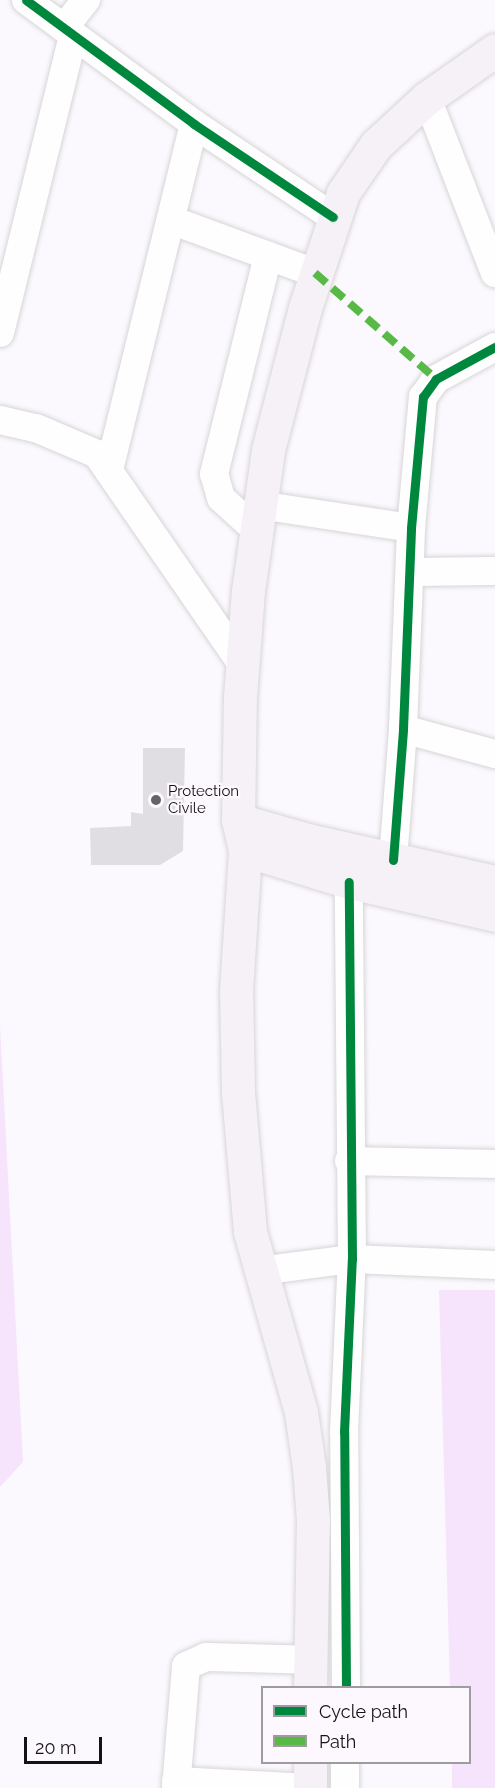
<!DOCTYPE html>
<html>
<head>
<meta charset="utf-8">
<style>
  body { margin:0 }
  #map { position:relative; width:495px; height:1788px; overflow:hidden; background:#fbf9fd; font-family:Raleway,sans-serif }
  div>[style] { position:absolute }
  .green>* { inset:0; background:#f5e4fc }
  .building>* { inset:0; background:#e0dee2 }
  .roads { filter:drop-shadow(0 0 2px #d7d5d8) drop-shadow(0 0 2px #d7d5d8) }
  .minor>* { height:28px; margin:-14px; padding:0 14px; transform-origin:14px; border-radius:14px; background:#fefeff }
  .major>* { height:33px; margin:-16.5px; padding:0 16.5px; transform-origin:16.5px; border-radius:16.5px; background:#f6f1f7 }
  .quiet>* { height:8px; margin-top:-4px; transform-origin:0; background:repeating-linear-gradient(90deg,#58b947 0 15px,transparent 0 23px) }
  .cycleway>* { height:9px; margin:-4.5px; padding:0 4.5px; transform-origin:4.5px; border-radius:4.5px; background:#00873e }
  .dots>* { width:16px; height:16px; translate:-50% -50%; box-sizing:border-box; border:3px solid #fcf8fe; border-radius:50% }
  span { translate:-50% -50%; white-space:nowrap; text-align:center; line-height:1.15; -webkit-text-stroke:4.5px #fcf8fe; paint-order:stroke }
  .poi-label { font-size:15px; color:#141215 }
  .left { translate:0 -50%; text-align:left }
  .legend { position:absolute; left:261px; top:1686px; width:210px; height:78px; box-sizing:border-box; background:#fcf8fe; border:2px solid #9f9ca1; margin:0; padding:8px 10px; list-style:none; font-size:18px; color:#141215 }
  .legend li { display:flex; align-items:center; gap:12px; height:30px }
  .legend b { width:30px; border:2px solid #9f9ca1 }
  .scale { position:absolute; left:24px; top:1737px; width:78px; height:27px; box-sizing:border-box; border:3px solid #141215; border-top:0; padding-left:8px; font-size:18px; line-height:21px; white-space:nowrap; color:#141215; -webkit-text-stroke:4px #fcf8fe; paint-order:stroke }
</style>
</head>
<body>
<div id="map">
  <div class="green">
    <i style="clip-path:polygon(0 1025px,23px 1462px,0 1487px)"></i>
    <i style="clip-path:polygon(439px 1290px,495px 1290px,495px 1788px,452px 1788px,452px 1763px,470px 1762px,470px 1688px,450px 1687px)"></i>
  </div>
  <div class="building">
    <i style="clip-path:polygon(143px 748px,185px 748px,183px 851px,160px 865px,91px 865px,90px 828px,131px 826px,131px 812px,143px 814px)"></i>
  </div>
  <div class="roads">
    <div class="minor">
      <i style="left:26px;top:0;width:209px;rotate:36.4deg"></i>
      <i style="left:194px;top:124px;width:167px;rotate:33.8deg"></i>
      <i style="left:64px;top:28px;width:36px;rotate:-52deg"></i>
      <i style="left:427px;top:98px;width:188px;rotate:68.8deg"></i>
      <i style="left:171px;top:220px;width:153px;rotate:20.2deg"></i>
      <i style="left:0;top:333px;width:307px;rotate:-76.2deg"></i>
      <i style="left:0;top:420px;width:37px;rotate:13deg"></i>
      <i style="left:36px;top:428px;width:66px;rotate:23.1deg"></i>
      <i style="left:97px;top:454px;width:257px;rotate:55.4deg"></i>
      <i style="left:109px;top:470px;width:356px;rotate:-76.2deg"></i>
      <i style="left:259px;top:505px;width:154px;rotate:8.6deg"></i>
      <i style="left:256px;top:530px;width:47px;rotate:-137.6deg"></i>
      <i style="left:221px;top:498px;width:25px;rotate:-106deg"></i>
      <i style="left:214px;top:474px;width:225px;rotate:-76.1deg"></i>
      <i style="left:410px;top:572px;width:85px;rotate:-0.7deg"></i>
      <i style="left:403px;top:729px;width:95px;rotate:15.2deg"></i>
      <i style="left:393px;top:860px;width:131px;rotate:-85.6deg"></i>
      <i style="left:403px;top:729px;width:201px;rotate:-87.7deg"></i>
      <i style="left:411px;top:528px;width:132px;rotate:-84.8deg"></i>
      <i style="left:423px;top:397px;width:22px;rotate:-54deg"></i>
      <i style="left:436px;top:379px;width:67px;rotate:-28.5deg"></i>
      <i style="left:349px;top:1161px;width:146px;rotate:1.2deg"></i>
      <i style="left:259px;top:1271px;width:94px;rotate:-7.4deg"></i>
      <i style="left:352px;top:1259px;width:143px;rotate:2.4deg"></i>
      <i style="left:346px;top:1688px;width:256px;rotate:-90.4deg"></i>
      <i style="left:344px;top:1432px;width:173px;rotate:-87.4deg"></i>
      <i style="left:352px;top:1259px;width:377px;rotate:-90.5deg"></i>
      <i style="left:176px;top:1781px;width:134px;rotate:3deg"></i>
      <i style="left:176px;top:1788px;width:122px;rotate:-85.3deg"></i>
      <i style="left:186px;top:1666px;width:22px;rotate:-24deg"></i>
      <i style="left:206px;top:1657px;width:105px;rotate:1.6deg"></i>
      <i style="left:345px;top:1788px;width:26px;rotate:-90deg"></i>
    </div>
    <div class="major">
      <i style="left:238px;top:820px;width:73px;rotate:15.9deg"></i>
      <i style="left:308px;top:840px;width:192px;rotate:12.7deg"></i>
      <i style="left:245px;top:850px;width:109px;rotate:17.1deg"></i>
      <i style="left:349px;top:882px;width:150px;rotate:12.7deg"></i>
      <i style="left:310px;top:1688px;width:168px;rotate:-89deg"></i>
      <i style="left:313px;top:1520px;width:53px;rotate:-94.3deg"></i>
      <i style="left:309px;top:1467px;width:56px;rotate:-98.3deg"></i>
      <i style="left:301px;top:1412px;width:187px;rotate:-105.8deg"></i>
      <i style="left:250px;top:1232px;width:142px;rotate:-94.9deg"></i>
      <i style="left:238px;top:1091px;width:100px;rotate:-91.1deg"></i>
      <i style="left:236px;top:991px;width:141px;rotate:-86.3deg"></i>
      <i style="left:245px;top:850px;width:31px;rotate:-103deg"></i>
      <i style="left:238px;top:820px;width:123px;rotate:-89.1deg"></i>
      <i style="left:240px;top:697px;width:106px;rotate:-85.7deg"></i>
      <i style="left:248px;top:591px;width:142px;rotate:-81.9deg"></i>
      <i style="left:268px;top:450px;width:147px;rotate:-75.4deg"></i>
      <i style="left:305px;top:308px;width:121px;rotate:-71.7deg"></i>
      <i style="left:343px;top:193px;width:58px;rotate:-55.5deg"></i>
      <i style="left:376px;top:145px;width:69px;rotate:-42.7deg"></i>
      <i style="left:427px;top:98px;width:83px;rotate:-35.2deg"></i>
      <i style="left:310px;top:1788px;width:26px;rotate:-90deg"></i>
    </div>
  </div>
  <div class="quiet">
    <i style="left:315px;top:273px;width:161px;rotate:41.2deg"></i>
  </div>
  <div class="cycleway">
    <i style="left:26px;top:0;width:209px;rotate:36.4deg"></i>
    <i style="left:194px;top:124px;width:167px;rotate:33.8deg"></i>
    <i style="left:393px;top:860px;width:131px;rotate:-85.6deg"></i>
    <i style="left:403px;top:729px;width:201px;rotate:-87.7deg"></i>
    <i style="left:411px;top:528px;width:132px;rotate:-84.8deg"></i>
    <i style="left:423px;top:397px;width:22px;rotate:-54deg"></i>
    <i style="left:436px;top:379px;width:67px;rotate:-28.5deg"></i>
    <i style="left:346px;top:1688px;width:256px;rotate:-90.4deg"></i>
    <i style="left:344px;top:1432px;width:173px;rotate:-87.4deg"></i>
    <i style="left:352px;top:1259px;width:377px;rotate:-90.5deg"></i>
  </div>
  <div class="dots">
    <i style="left:156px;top:800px;background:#656366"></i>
  </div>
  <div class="poi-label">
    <span class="left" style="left:168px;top:800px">Protection<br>Civile</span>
  </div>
  <ul class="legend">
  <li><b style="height:8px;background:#00873e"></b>Cycle path</li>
  <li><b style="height:8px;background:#58b947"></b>Path</li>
  </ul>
  <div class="scale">20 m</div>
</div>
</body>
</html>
